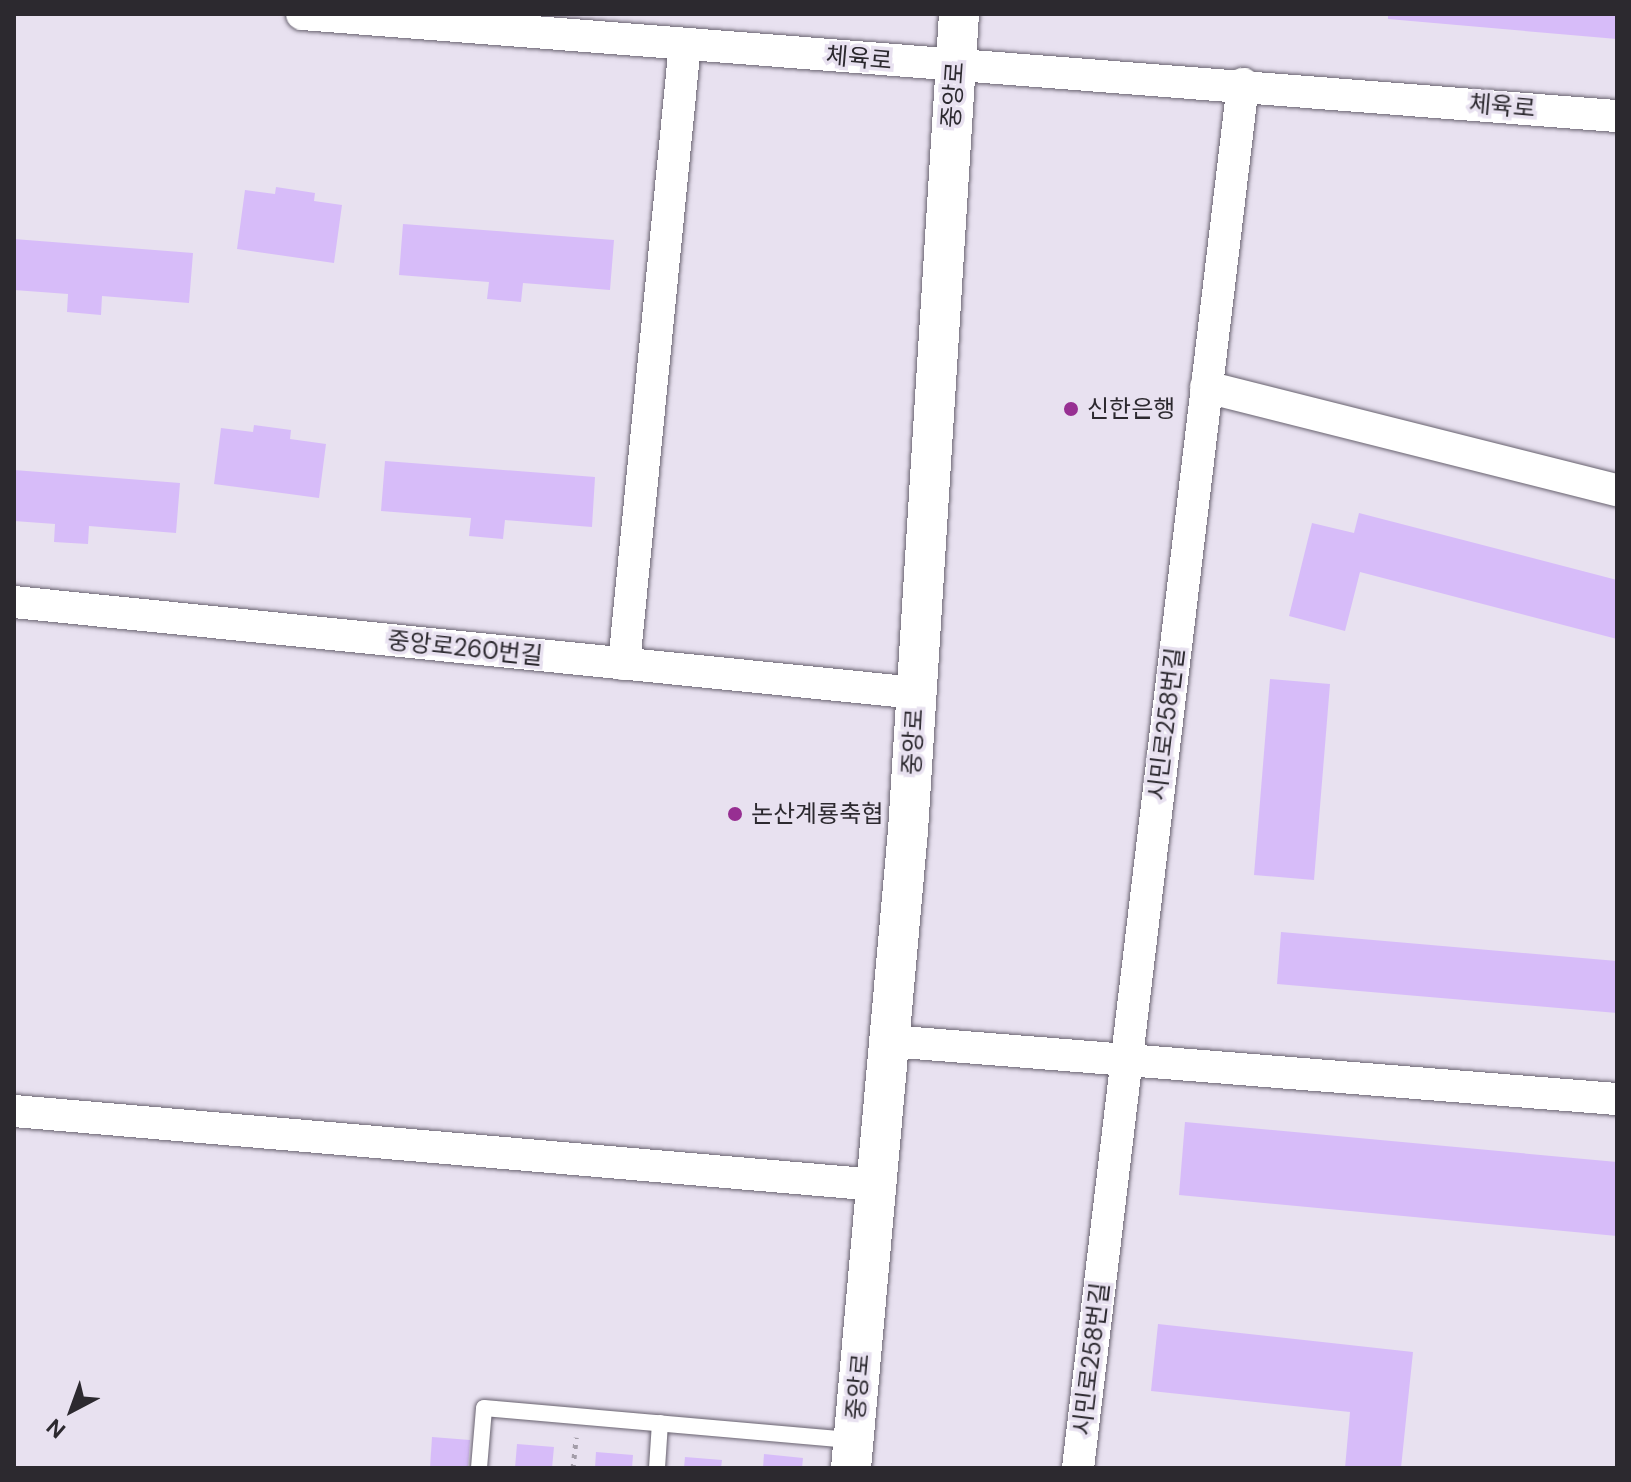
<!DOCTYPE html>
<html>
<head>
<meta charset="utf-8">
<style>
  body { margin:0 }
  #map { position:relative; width:1631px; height:1482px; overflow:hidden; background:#e8e1f0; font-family:"DM Sans","Noto Sans KR",sans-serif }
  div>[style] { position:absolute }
  .building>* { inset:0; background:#d7bcf9 }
  .path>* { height:5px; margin-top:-2.5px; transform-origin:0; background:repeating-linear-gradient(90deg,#a49eaa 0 4px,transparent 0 10px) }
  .roads { filter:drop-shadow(0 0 2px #68626f) drop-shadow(0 0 2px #68626f) }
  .service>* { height:16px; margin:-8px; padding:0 8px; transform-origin:8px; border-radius:8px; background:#fff }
  .minor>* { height:32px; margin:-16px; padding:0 16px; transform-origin:16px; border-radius:16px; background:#fff }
  .tertiary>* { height:40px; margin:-20px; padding:0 20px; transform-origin:20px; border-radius:20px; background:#fff }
  .dots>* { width:22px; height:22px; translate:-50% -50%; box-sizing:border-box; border:4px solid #e8e1f0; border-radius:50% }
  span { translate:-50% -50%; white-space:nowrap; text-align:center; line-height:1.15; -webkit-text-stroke:7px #e8e1f0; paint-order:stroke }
  .street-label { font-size:24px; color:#2c292f }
  .poi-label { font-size:24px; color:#2c292f }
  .left { translate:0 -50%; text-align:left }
  .frame { position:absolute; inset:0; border:16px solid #2c292f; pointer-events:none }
  .north { position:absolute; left:32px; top:1370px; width:80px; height:80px; -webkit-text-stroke:6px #e8e1f0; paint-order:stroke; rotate:221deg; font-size:22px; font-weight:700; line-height:32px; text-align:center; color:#2c292f }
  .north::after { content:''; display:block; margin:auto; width:28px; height:36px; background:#2c292f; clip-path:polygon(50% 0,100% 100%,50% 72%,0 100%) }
</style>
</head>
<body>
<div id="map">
  <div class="building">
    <i style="clip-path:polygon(1388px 14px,1617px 14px,1617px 39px,1388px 19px)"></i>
    <i style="clip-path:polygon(276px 187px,315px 193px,314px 201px,342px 205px,334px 263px,237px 249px,245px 190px,275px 194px)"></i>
    <i style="clip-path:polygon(403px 224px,614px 240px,610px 290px,523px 283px,521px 302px,487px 299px,489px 282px,399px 275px)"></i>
    <i style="clip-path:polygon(14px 239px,193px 253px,189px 303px,102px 296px,101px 315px,67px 312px,68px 294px,14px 290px)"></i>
    <i style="clip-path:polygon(254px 425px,291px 430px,290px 439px,326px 444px,319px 498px,214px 484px,221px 428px,253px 432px)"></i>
    <i style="clip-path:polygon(385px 461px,595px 477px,592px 527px,505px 520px,503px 539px,469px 536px,471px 518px,381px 511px)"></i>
    <i style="clip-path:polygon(14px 470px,180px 483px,176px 533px,89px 526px,88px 544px,54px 542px,55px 524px,14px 521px)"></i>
    <i style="clip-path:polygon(1359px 513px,1617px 580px,1617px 639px,1360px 572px,1345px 631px,1289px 616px,1312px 523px,1354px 533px)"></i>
    <i style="clip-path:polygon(1270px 679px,1330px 684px,1314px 880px,1254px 875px)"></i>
    <i style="clip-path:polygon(1281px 932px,1617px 961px,1617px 1013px,1277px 984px)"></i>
    <i style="clip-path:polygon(1185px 1122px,1617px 1162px,1617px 1236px,1179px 1195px)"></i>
    <i style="clip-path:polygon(1158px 1324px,1413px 1352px,1401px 1468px,1345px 1468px,1350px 1412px,1151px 1391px)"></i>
    <i style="clip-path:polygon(432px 1437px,470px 1440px,468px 1468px,430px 1468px)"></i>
    <i style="clip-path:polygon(517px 1444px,554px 1447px,552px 1468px,515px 1468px)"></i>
    <i style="clip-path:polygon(596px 1452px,633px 1455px,632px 1468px,595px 1468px)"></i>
    <i style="clip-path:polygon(764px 1454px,803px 1458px,802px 1468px,763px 1468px)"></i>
    <i style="clip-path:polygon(685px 1457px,722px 1460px,721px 1468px,684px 1468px)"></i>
  </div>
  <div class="path">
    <i style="left:573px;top:1468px;width:31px;rotate:-84deg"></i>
  </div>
  <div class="roads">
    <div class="service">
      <i style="left:479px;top:1468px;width:60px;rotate:-85.2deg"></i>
      <i style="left:484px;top:1408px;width:370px;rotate:5deg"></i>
      <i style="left:657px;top:1468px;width:45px;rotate:-86.2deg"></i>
    </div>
    <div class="minor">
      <i style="left:302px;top:14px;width:1319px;rotate:4.44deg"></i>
      <i style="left:1206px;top:387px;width:424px;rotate:14.1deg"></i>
      <i style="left:14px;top:602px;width:907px;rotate:5.76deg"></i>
      <i style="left:624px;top:664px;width:623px;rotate:-84.38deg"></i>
      <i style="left:889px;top:1041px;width:730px;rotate:4.56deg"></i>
      <i style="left:14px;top:1111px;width:866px;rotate:4.9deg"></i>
      <i style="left:1078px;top:1468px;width:1394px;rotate:-83.2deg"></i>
    </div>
    <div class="tertiary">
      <i style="left:851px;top:1468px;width:640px;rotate:-84.89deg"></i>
      <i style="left:908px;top:831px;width:819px;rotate:-86.43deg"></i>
    </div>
  </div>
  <div class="dots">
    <i style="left:1071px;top:409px;background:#972f92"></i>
    <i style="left:735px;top:814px;background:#972f92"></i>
  </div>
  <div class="street-label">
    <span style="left:859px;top:58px;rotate:5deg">체육로</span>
    <span style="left:953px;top:95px;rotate:-86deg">중앙로</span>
    <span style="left:1502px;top:106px;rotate:5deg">체육로</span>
    <span style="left:465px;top:648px;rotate:6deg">중앙로260번길</span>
    <span style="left:1166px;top:724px;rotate:-83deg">시민로258번길</span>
    <span style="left:913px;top:742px;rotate:-87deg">중앙로</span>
    <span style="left:1091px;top:1359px;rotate:-83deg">시민로258번길</span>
    <span style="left:858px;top:1387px;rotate:-85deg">중앙로</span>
  </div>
  <div class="poi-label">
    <span class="left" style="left:1087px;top:409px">신한은행</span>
    <span class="left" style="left:751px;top:814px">논산계룡축협</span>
  </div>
  <div class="frame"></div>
  <div class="north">N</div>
</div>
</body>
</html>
